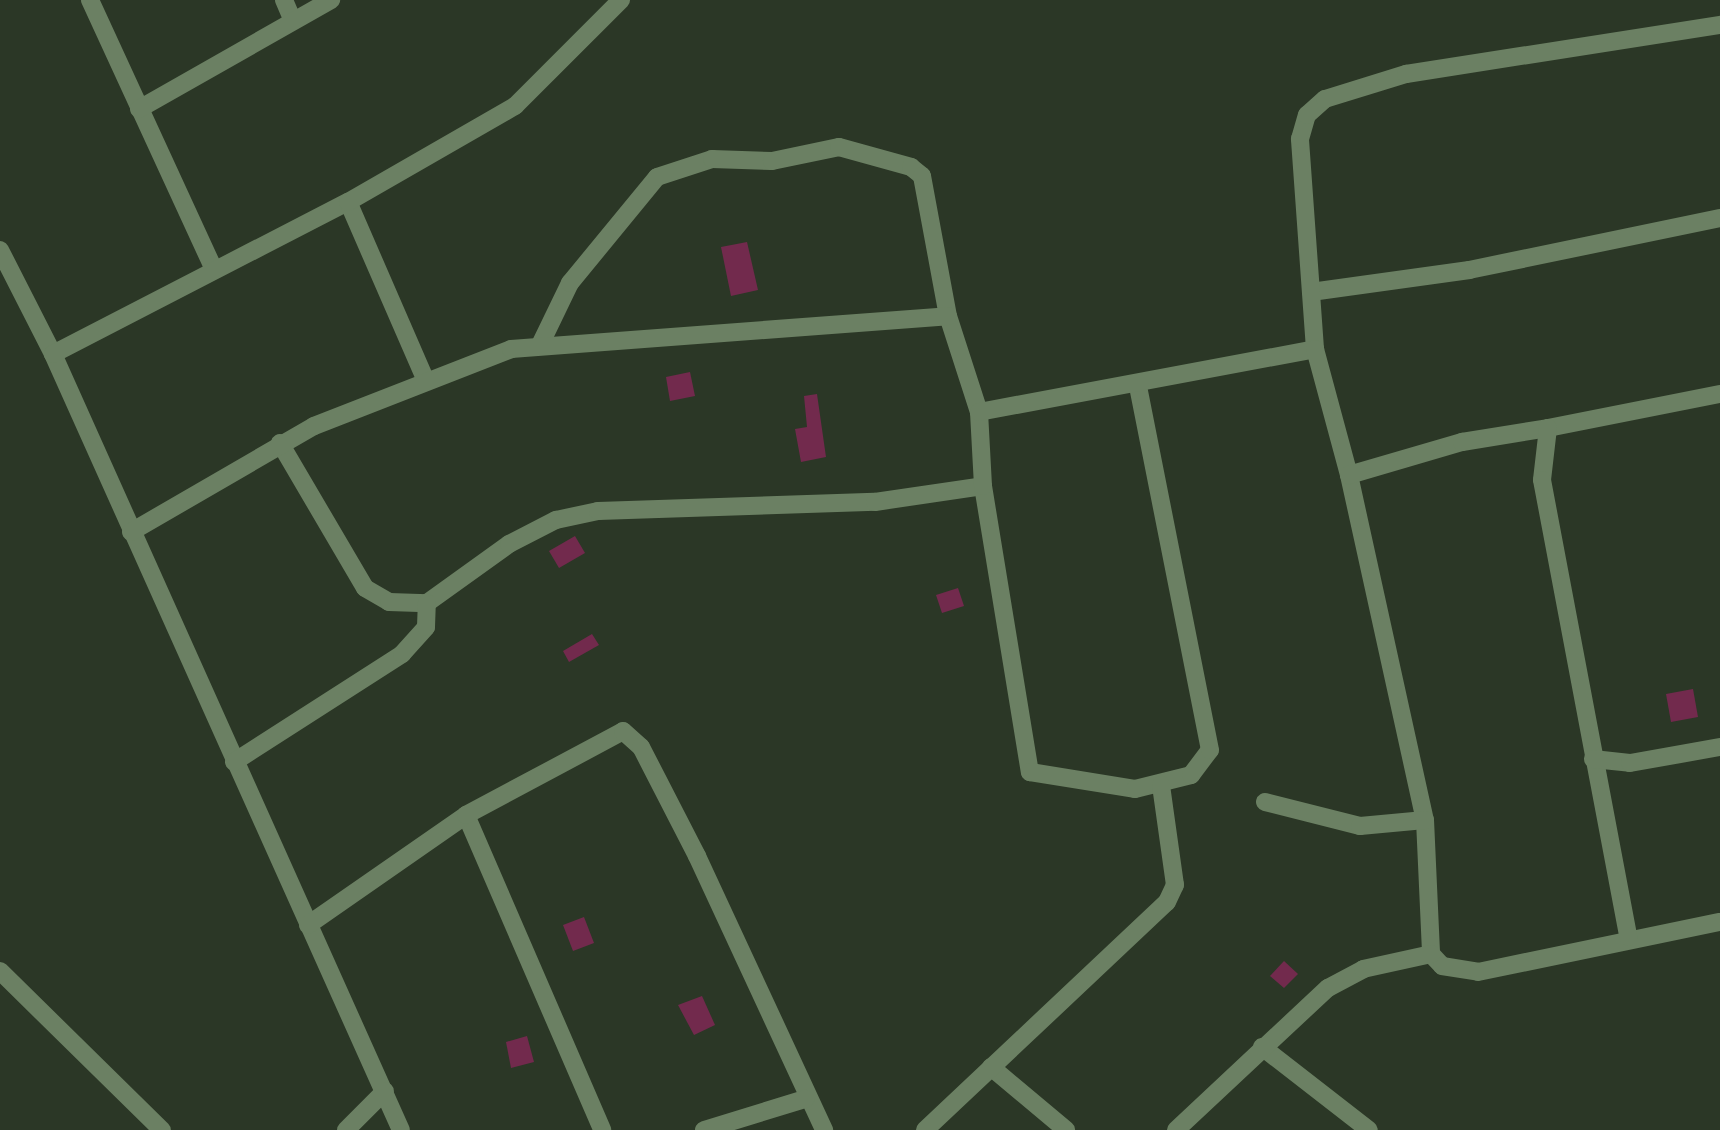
<!DOCTYPE html>
<html>
<head>
<meta charset="utf-8">
<style>
  body { margin:0 }
  #map { position:relative; width:1720px; height:1130px; overflow:hidden; background:#2b3726; font-family:"Asap Condensed",sans-serif }
  div>[style] { position:absolute }
  .building>* { inset:0; background:#722a4d }
  .minor>* { height:18px; margin:-9px; padding:0 9px; transform-origin:9px; border-radius:9px; background:#6b8063 }
  span { translate:-50% -50%; white-space:nowrap; text-align:center; line-height:1.15; -webkit-text-stroke:5px #171d15; paint-order:stroke }
</style>
</head>
<body>
<div id="map">
  <div class="building">
    <i style="clip-path:polygon(747px 242px,758px 290px,731px 296px,721px 247px)"></i>
    <i style="clip-path:polygon(690px 372px,695px 396px,670px 401px,666px 377px)"></i>
    <i style="clip-path:polygon(817px 394px,826px 457px,801px 462px,795px 429px,807px 427px,804px 396px)"></i>
    <i style="clip-path:polygon(575px 536px,585px 553px,559px 568px,549px 551px)"></i>
    <i style="clip-path:polygon(958px 588px,964px 606px,942px 613px,936px 595px)"></i>
    <i style="clip-path:polygon(592px 634px,599px 645px,569px 662px,563px 651px)"></i>
    <i style="clip-path:polygon(1693px 689px,1698px 717px,1671px 722px,1666px 694px)"></i>
    <i style="clip-path:polygon(584px 917px,594px 943px,573px 951px,563px 925px)"></i>
    <i style="clip-path:polygon(1284px 961px,1298px 974px,1284px 988px,1270px 976px)"></i>
    <i style="clip-path:polygon(702px 996px,715px 1025px,694px 1035px,678px 1005px)"></i>
    <i style="clip-path:polygon(527px 1036px,534px 1062px,511px 1068px,506px 1042px)"></i>
  </div>
  <div class="minor">
    <i style="left:90px;top:0;width:297px;rotate:65.3deg"></i>
    <i style="left:284px;top:0;width:21px;rotate:67deg"></i>
    <i style="left:139px;top:109px;width:221px;rotate:-29.6deg"></i>
    <i style="left:0;top:250px;width:117px;rotate:63deg"></i>
    <i style="left:53px;top:354px;width:850px;rotate:65.85deg"></i>
    <i style="left:1311px;top:292px;width:160px;rotate:-7.9deg"></i>
    <i style="left:1469px;top:270px;width:256px;rotate:-11.7deg"></i>
    <i style="left:541px;top:343px;width:67px;rotate:-64.2deg"></i>
    <i style="left:570px;top:283px;width:137px;rotate:-50.6deg"></i>
    <i style="left:657px;top:177px;width:58px;rotate:-18.1deg"></i>
    <i style="left:712px;top:159px;width:60px;rotate:1.9deg"></i>
    <i style="left:772px;top:161px;width:68px;rotate:-11.8deg"></i>
    <i style="left:839px;top:147px;width:75px;rotate:15.5deg"></i>
    <i style="left:911px;top:167px;width:14px;rotate:39deg"></i>
    <i style="left:922px;top:176px;width:142px;rotate:79.5deg"></i>
    <i style="left:948px;top:316px;width:101px;rotate:72.1deg"></i>
    <i style="left:1315px;top:349px;width:211px;rotate:-94.1deg"></i>
    <i style="left:1300px;top:139px;width:25px;rotate:-74deg"></i>
    <i style="left:1307px;top:115px;width:24px;rotate:-42deg"></i>
    <i style="left:1325px;top:99px;width:85px;rotate:-17.2deg"></i>
    <i style="left:1406px;top:74px;width:318px;rotate:-8.9deg"></i>
    <i style="left:53px;top:354px;width:332px;rotate:-27.3deg"></i>
    <i style="left:426px;top:381px;width:195px;rotate:-113.5deg"></i>
    <i style="left:348px;top:202px;width:193px;rotate:-29.9deg"></i>
    <i style="left:515px;top:106px;width:150px;rotate:-45deg"></i>
    <i style="left:1548px;top:428px;width:175px;rotate:-11.2deg"></i>
    <i style="left:280px;top:443px;width:168px;rotate:59.6deg"></i>
    <i style="left:365px;top:588px;width:28px;rotate:30deg"></i>
    <i style="left:389px;top:602px;width:38px;rotate:2deg"></i>
    <i style="left:427px;top:603px;width:101px;rotate:-35.7deg"></i>
    <i style="left:509px;top:544px;width:53px;rotate:-27.1deg"></i>
    <i style="left:556px;top:520px;width:43px;rotate:-12.1deg"></i>
    <i style="left:598px;top:511px;width:277px;rotate:-1.9deg"></i>
    <i style="left:875px;top:502px;width:109px;rotate:-8.4deg"></i>
    <i style="left:983px;top:486px;width:290px;rotate:80.7deg"></i>
    <i style="left:1030px;top:772px;width:106px;rotate:9.2deg"></i>
    <i style="left:1135px;top:789px;width:58px;rotate:-14deg"></i>
    <i style="left:1191px;top:775px;width:31px;rotate:-53deg"></i>
    <i style="left:1210px;top:750px;width:374px;rotate:-101.2deg"></i>
    <i style="left:1349px;top:475px;width:353px;rotate:77.6deg"></i>
    <i style="left:1425px;top:820px;width:134px;rotate:87.4deg"></i>
    <i style="left:1431px;top:954px;width:16px;rotate:47deg"></i>
    <i style="left:1442px;top:966px;width:36px;rotate:9deg"></i>
    <i style="left:1478px;top:972px;width:247px;rotate:-11.7deg"></i>
    <i style="left:983px;top:486px;width:74px;rotate:-93.1deg"></i>
    <i style="left:979px;top:412px;width:342px;rotate:-10.6deg"></i>
    <i style="left:1315px;top:349px;width:131px;rotate:74.9deg"></i>
    <i style="left:1349px;top:475px;width:118px;rotate:-16.3deg"></i>
    <i style="left:1462px;top:442px;width:87px;rotate:-9.2deg"></i>
    <i style="left:1548px;top:428px;width:52px;rotate:96.6deg"></i>
    <i style="left:1542px;top:480px;width:465px;rotate:79.3deg"></i>
    <i style="left:131px;top:532px;width:211px;rotate:-30.1deg"></i>
    <i style="left:314px;top:426px;width:212px;rotate:-21.3deg"></i>
    <i style="left:511px;top:349px;width:438px;rotate:-4.3deg"></i>
    <i style="left:1593px;top:759px;width:37px;rotate:6deg"></i>
    <i style="left:1630px;top:763px;width:91px;rotate:-10.1deg"></i>
    <i style="left:234px;top:762px;width:200px;rotate:-32.7deg"></i>
    <i style="left:402px;top:654px;width:36px;rotate:-48deg"></i>
    <i style="left:426px;top:627px;width:24px;rotate:-88deg"></i>
    <i style="left:1265px;top:802px;width:98px;rotate:14.2deg"></i>
    <i style="left:1360px;top:826px;width:65px;rotate:-5.3deg"></i>
    <i style="left:466px;top:815px;width:343px;rotate:66.6deg"></i>
    <i style="left:308px;top:925px;width:193px;rotate:-34.8deg"></i>
    <i style="left:466px;top:815px;width:178px;rotate:-28.1deg"></i>
    <i style="left:623px;top:731px;width:24px;rotate:42deg"></i>
    <i style="left:641px;top:747px;width:123px;rotate:62.8deg"></i>
    <i style="left:697px;top:856px;width:302px;rotate:65.1deg"></i>
    <i style="left:0;top:971px;width:227px;rotate:44.5deg"></i>
    <i style="left:1262px;top:1047px;width:135px;rotate:37.8deg"></i>
    <i style="left:991px;top:1067px;width:98px;rotate:40deg"></i>
    <i style="left:346px;top:1130px;width:55px;rotate:-45deg"></i>
    <i style="left:704px;top:1130px;width:106px;rotate:-17.1deg"></i>
    <i style="left:925px;top:1130px;width:332px;rotate:-43.3deg"></i>
    <i style="left:1167px;top:902px;width:19px;rotate:-65deg"></i>
    <i style="left:1175px;top:885px;width:101px;rotate:-98deg"></i>
    <i style="left:1176px;top:1130px;width:208px;rotate:-43.1deg"></i>
    <i style="left:1328px;top:988px;width:40px;rotate:-28deg"></i>
    <i style="left:1363px;top:969px;width:70px;rotate:-12.4deg"></i>
  </div>
</div>
</body>
</html>
